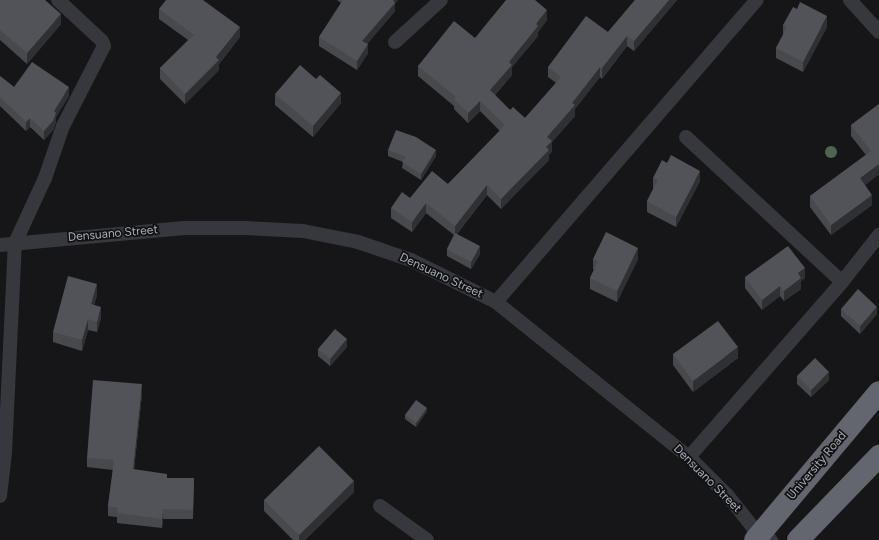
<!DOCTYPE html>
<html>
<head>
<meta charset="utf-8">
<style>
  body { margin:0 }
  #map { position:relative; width:879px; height:540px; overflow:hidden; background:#161618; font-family:Figtree,sans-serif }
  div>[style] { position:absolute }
  .street>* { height:14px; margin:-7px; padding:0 7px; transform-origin:7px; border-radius:7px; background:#37383d }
  .highway>* { height:22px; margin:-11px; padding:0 11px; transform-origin:11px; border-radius:11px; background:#63666e }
  .trees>* { width:12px; height:12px; margin:-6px; border-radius:50%; background:#506452 }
  .wall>* { inset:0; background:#47494d }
  .shaded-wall>* { inset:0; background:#2f3033 }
  .building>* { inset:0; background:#525359 }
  span { translate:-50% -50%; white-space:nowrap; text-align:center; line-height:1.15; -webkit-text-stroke:3.5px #111113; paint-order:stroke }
  .street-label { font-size:12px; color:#a8adb8 }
</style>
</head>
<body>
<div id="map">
  <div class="street">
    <i style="left:850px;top:0;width:43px;rotate:47.8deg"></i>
    <i style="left:395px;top:42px;width:62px;rotate:-42.4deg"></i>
    <i style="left:686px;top:137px;width:213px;rotate:42.9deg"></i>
    <i style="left:0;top:245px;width:185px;rotate:-5.3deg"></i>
    <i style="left:184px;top:228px;width:60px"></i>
    <i style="left:244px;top:228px;width:59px;rotate:2.9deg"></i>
    <i style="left:303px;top:231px;width:56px;rotate:11.3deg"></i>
    <i style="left:358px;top:242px;width:56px;rotate:18.8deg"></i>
    <i style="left:411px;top:260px;width:95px;rotate:26.3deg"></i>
    <i style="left:496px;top:302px;width:248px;rotate:38.8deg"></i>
    <i style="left:689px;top:457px;width:55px;rotate:45deg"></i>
    <i style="left:728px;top:496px;width:50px;rotate:51.5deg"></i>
    <i style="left:759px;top:535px;width:13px;rotate:23deg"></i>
    <i style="left:496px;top:302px;width:399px;rotate:-49.2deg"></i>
    <i style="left:689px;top:457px;width:232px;rotate:-48.8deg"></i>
    <i style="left:842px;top:282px;width:60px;rotate:-51.8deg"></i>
    <i style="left:0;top:496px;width:43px;rotate:-83.4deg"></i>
    <i style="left:5px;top:453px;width:210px;rotate:-87.3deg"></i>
    <i style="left:15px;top:243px;width:72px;rotate:-65.2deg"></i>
    <i style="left:45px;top:178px;width:55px;rotate:-70.9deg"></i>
    <i style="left:63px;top:126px;width:90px;rotate:-62.9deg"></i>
    <i style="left:104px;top:46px;width:5px;rotate:-112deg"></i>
    <i style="left:102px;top:41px;width:60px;rotate:-137deg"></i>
    <i style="left:380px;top:506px;width:58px;rotate:35.9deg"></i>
  </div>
  <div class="highway">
    <i style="left:755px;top:540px;width:193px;rotate:-50deg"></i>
    <i style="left:798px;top:540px;width:117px;rotate:-46deg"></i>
  </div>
  <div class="trees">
    <i style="left:831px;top:152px"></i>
  </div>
  <div class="wall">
    <i style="clip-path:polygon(0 0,61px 24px,27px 64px,0 40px)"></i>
    <i style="clip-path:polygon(337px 0,398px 0,395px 3px,395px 11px,367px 44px,368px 53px,357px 70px,319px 46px,319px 37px,341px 3px)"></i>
    <i style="clip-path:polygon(635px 0,677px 0,634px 51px,627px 46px,602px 79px,600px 77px,575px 109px,575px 116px,552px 142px,552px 151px,549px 155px,549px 160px,501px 209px,487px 195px,457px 234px,480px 254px,471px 269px,447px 256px,447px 249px,454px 235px,426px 213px,412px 232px,391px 218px,391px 208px,410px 198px,448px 184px,500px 131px,480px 111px,468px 123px,454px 109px,454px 106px,418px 76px,418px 66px,475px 38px,547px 20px,538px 32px,538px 36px,512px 67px,512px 75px,495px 95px,510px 110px,525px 118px,556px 83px,548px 77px,548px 67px,608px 32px)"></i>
    <i style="clip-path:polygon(159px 9px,240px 37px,219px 64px,219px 70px,185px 104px,160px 79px,160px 68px,188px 40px,159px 19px)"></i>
    <i style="clip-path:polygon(783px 25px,827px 27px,803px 72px,776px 58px,776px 48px,783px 35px)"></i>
    <i style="clip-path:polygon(0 76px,14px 87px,69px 96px,56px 117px,56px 122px,53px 130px,44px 140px,30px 127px,26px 131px,0 106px)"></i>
    <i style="clip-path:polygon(275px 94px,341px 103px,313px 137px,275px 105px)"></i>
    <i style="clip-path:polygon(879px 104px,879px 174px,865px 185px,872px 205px,831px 235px,810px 207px,810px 196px,866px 155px,851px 136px,851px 125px)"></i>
    <i style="clip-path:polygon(388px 150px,436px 156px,421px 180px,402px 168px,403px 162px,388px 156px)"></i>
    <i style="clip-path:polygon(653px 178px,700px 181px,676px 227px,647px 212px,647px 201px,653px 189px)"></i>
    <i style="clip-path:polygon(593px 259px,638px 259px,617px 302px,590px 289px,590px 278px,594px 270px,593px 269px)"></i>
    <i style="clip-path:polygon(745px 277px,805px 278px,801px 281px,801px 289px,784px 301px,780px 296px,762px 310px,745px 288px)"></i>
    <i style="clip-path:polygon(97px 295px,94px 305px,101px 318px,97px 332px,88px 330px,82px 351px,53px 342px,53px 332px)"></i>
    <i style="clip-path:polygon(841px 309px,877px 314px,860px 334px,841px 316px)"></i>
    <i style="clip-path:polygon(347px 347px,330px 366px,318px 356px,318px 349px)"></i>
    <i style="clip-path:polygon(673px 354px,738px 358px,693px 392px,673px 365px)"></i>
    <i style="clip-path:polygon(797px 376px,829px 380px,811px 397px,797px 384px)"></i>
    <i style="clip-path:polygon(142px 394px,134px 470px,167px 478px,194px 478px,193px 519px,163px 519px,162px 528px,117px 523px,117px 517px,108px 516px,108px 506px,113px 470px,87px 467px,87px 458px)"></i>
    <i style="clip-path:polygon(427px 411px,416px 427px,405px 419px,405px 415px)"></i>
    <i style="clip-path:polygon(354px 492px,305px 540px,293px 540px,264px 511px,264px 500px)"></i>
  </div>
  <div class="shaded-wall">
    <i style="clip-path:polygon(391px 0,398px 0,395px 3px,395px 11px,362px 50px,362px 41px)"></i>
    <i style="clip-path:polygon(669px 0,677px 0,634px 51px,634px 41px)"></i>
    <i style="clip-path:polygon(547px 10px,547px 20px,538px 32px,538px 36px,512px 67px,512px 75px,490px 100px,490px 90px,509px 62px,536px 24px)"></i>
    <i style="clip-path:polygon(61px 14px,61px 24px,27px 64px,27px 53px)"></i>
    <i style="clip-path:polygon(827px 16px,827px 27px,803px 72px,803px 62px)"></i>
    <i style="clip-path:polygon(240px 27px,240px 37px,219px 64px,219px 70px,185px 104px,185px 94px)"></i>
    <i style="clip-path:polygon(627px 36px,627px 46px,602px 79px,602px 68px)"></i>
    <i style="clip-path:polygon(368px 44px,368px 53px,357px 70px,357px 61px)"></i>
    <i style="clip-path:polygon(600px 67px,600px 77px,575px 109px,575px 116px,552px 142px,552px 151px,549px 155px,549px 160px,501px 209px,501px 199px,546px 147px,547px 137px,572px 103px)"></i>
    <i style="clip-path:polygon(69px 87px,69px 96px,56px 117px,56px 122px,53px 130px,44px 140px,44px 131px,54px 111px)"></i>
    <i style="clip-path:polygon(341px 93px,341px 103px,313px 137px,313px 126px)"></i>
    <i style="clip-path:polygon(480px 101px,480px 111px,468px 123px,468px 113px)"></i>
    <i style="clip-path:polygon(30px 118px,30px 127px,26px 131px,26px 122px)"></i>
    <i style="clip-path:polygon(436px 150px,436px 156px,421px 180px,421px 174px)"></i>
    <i style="clip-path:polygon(879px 164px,879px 174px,860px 189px,860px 178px)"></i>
    <i style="clip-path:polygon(700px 171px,700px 181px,676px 227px,676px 217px)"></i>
    <i style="clip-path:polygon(487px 185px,487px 195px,455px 236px,455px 226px)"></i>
    <i style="clip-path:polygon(872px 195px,872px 205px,831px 235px,831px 225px)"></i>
    <i style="clip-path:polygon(426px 203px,426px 213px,412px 232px,412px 222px)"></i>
    <i style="clip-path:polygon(480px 246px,480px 254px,471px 269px,471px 262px)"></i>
    <i style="clip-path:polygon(638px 248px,638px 259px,617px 302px,617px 291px)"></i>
    <i style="clip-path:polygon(805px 268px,805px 278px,801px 281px,801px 289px,784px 301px,784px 291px,798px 273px)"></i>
    <i style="clip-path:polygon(97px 284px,97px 295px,91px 315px,91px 304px)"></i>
    <i style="clip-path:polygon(780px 286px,780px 296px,762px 310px,762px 300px)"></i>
    <i style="clip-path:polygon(101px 307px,101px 318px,97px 332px,97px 322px)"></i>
    <i style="clip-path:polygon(877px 307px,877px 314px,860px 334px,860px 326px)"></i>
    <i style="clip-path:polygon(88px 319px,88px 330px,82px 351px,82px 340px)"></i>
    <i style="clip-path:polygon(347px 339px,347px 347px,330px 366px,330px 359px)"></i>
    <i style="clip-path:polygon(738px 347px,738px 358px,693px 392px,693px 381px)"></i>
    <i style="clip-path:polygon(829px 372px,829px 380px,811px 397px,811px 390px)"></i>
    <i style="clip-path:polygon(142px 384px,142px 394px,133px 479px,133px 469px)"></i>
    <i style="clip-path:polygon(427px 408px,427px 411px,416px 427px,416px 423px)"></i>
    <i style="clip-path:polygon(354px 481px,354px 492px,305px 540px,299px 540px,299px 535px)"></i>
    <i style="clip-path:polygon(163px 509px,163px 519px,162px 528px,162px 519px)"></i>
  </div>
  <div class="building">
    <i style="clip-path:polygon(0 0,45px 0,61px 14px,27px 53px,0 30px)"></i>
    <i style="clip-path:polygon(166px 0,203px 0,240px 27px,216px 57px,219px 60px,185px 94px,160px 68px,194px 35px,159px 9px)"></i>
    <i style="clip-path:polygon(343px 0,393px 0,395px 3px,362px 41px,368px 44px,357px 61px,319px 37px)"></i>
    <i style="clip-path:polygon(506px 0,535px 0,547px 10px,536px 24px,538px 26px,509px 62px,512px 65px,490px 90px,510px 110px,513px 107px,525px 118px,561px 77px,548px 67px,586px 16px,608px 32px,635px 0,669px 0,634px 41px,627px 36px,602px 68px,600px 67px,572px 103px,575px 105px,547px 137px,552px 141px,546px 147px,549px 150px,501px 199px,487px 185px,455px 226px,426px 203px,412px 222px,391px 208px,402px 192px,410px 198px,432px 171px,448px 184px,505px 125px,480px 101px,468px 113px,454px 99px,456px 97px,418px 66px,454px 21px,475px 38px)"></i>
    <i style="clip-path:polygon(800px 2px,827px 16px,803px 62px,776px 48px,787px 27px,783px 25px,793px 7px,797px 9px)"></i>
    <i style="clip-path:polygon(32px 62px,69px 87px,54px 111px,56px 113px,53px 121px,44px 131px,30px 118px,26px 122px,0 97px,0 76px,14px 87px)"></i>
    <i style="clip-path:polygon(300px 65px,316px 79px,320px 75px,341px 93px,313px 126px,275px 94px)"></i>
    <i style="clip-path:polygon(879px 104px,879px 164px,860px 178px,872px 195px,831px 225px,810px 196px,871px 151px,851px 125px)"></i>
    <i style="clip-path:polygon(396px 130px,416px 137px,436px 150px,421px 174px,402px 162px,406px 157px,388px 150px)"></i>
    <i style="clip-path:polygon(671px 155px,700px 171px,676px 217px,647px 201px,658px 180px,653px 178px,662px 160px,667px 163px)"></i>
    <i style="clip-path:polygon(606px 232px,638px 248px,617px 291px,590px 278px,598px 261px,593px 259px)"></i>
    <i style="clip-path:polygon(455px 233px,480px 246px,471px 262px,447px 249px)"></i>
    <i style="clip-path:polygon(788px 246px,805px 268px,798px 273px,801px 278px,784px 291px,780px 286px,762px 300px,745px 277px)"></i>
    <i style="clip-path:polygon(68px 276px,97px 284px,91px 304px,101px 307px,97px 322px,88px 319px,82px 340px,53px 332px)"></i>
    <i style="clip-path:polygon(858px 289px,877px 307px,860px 326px,841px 309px)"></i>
    <i style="clip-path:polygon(718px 321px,738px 347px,693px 381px,673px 354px)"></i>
    <i style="clip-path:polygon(335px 329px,347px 339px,330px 359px,318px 349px)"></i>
    <i style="clip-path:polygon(815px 358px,829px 372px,811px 390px,797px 376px)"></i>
    <i style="clip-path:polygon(93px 380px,142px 384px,133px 469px,167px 474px,167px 478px,194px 478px,193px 510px,163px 509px,162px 519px,117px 513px,118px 508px,108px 506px,114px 460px,87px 458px)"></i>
    <i style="clip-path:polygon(416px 400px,427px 408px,416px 423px,405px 415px)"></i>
    <i style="clip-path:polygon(319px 446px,354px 481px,299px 535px,264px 500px)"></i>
  </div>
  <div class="street-label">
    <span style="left:113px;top:234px;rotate:-5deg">Densuano Street</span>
    <span style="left:441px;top:276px;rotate:25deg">Densuano Street</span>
    <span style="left:817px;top:466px;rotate:-50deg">University Road</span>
    <span style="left:707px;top:479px;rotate:45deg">Densuano Street</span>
  </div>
</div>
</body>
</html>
